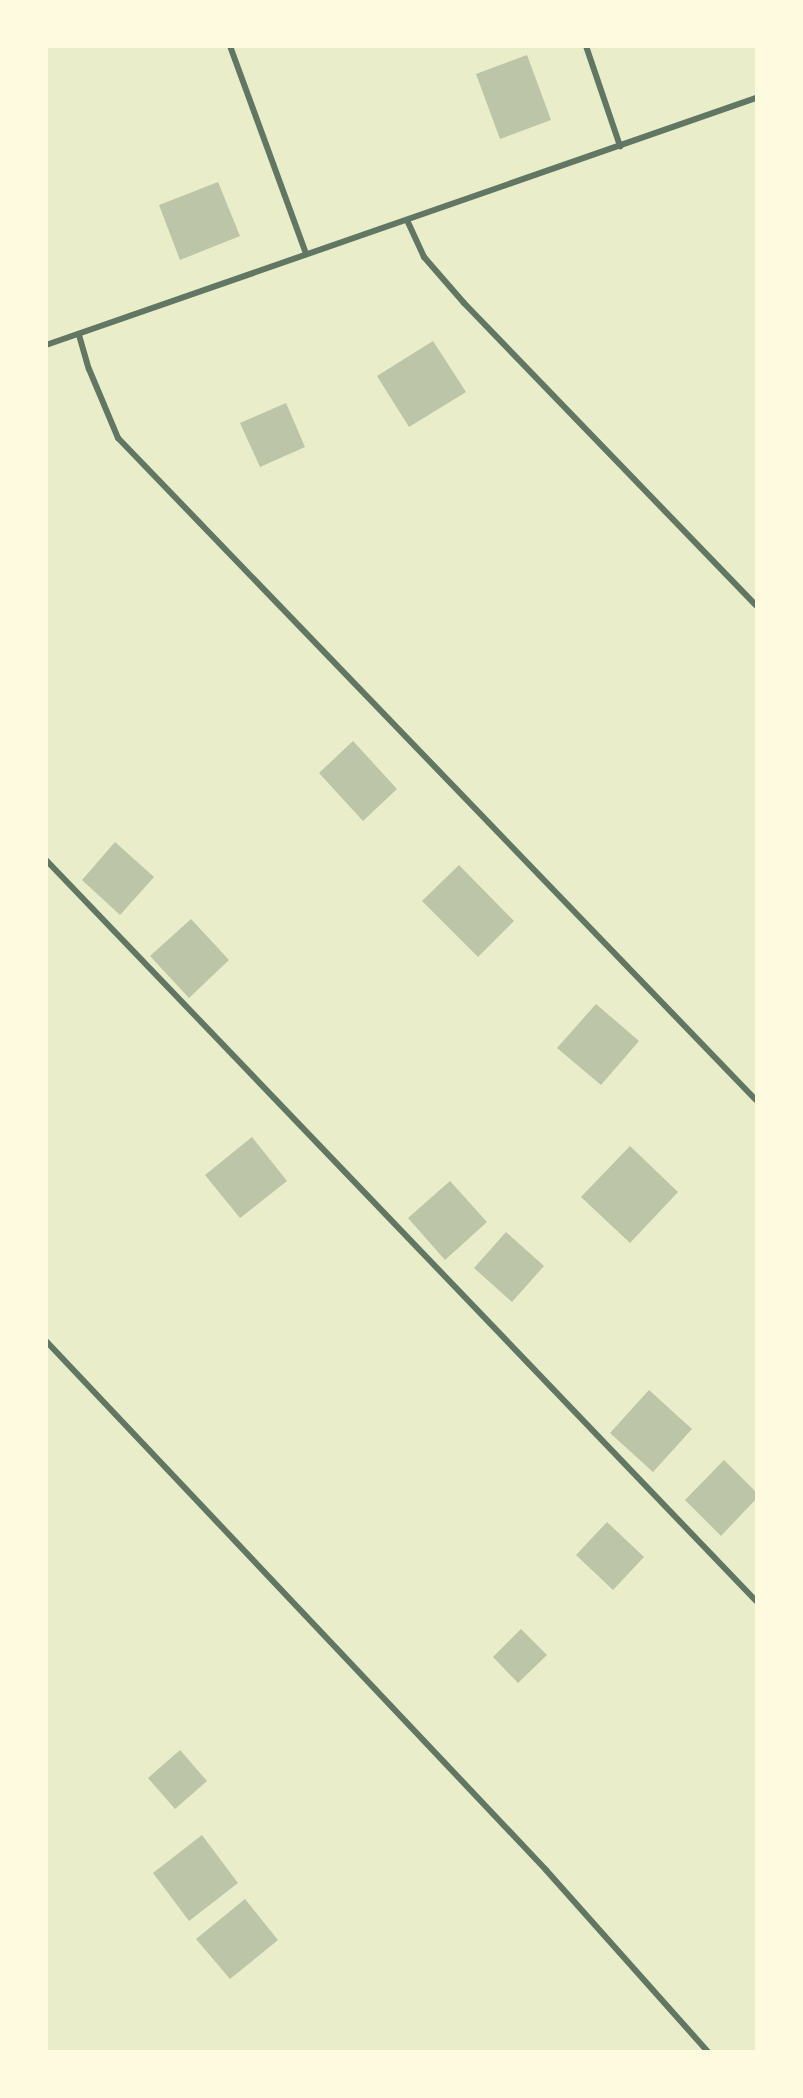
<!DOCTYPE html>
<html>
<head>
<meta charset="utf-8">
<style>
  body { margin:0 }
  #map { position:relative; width:803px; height:2098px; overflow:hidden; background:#e9edc9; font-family:Helvetica,sans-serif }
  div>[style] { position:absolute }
  .building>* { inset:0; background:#bcc5a7 }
  .minor>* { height:6px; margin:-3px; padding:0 3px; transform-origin:3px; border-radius:3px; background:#617663 }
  span { translate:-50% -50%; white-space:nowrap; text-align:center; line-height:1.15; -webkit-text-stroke:5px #fefae0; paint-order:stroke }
  .frame { position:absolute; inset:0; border:48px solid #fefae0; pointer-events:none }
</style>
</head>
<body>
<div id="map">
  <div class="building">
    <i style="clip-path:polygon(527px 55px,551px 120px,500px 139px,476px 74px)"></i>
    <i style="clip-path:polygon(218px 182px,240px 236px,180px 260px,159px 205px)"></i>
    <i style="clip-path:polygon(433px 341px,466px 392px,409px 427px,377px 376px)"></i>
    <i style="clip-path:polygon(286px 403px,305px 447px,260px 467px,240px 423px)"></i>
    <i style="clip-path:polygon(353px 741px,397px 789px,363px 821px,319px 773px)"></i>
    <i style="clip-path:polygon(115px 842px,154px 877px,120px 915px,82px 880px)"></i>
    <i style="clip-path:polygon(459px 865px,514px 921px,478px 957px,422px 901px)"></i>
    <i style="clip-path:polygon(191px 919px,229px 960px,189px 998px,150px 956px)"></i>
    <i style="clip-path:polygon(596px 1004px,639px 1041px,601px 1085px,557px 1048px)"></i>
    <i style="clip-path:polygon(252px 1137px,287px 1181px,240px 1218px,205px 1175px)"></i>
    <i style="clip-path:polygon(630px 1146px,678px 1192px,630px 1243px,581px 1197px)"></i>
    <i style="clip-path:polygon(450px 1181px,487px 1222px,445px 1260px,408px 1218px)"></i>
    <i style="clip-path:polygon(506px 1232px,544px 1266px,512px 1302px,474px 1268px)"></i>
    <i style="clip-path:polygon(649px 1390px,692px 1429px,653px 1472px,610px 1433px)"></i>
    <i style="clip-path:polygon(724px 1460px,756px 1492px,756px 1499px,721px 1536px,685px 1500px)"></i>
    <i style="clip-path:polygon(607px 1522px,644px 1557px,613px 1590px,576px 1555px)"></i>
    <i style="clip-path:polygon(521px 1629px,547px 1655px,518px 1683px,493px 1657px)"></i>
    <i style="clip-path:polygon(180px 1750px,207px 1781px,175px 1809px,148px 1778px)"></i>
    <i style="clip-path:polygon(202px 1835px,238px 1883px,189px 1921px,153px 1873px)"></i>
    <i style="clip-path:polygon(245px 1899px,278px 1940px,230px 1979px,196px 1939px)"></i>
  </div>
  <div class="minor">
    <i style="left:230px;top:46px;width:221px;rotate:69.9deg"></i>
    <i style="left:586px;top:46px;width:106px;rotate:71.2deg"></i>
    <i style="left:407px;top:220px;width:41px;rotate:65.3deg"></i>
    <i style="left:424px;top:257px;width:61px;rotate:49deg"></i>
    <i style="left:464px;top:303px;width:420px;rotate:46deg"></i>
    <i style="left:79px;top:335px;width:35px;rotate:74deg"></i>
    <i style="left:89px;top:369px;width:75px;rotate:67.2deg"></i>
    <i style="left:118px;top:438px;width:919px;rotate:46.06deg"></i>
    <i style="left:46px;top:345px;width:752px;rotate:-19.18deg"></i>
    <i style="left:46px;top:860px;width:1026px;rotate:46.22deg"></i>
    <i style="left:46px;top:1341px;width:728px;rotate:46.61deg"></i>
    <i style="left:546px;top:1870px;width:244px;rotate:48.3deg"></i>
  </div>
  <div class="frame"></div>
</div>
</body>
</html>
